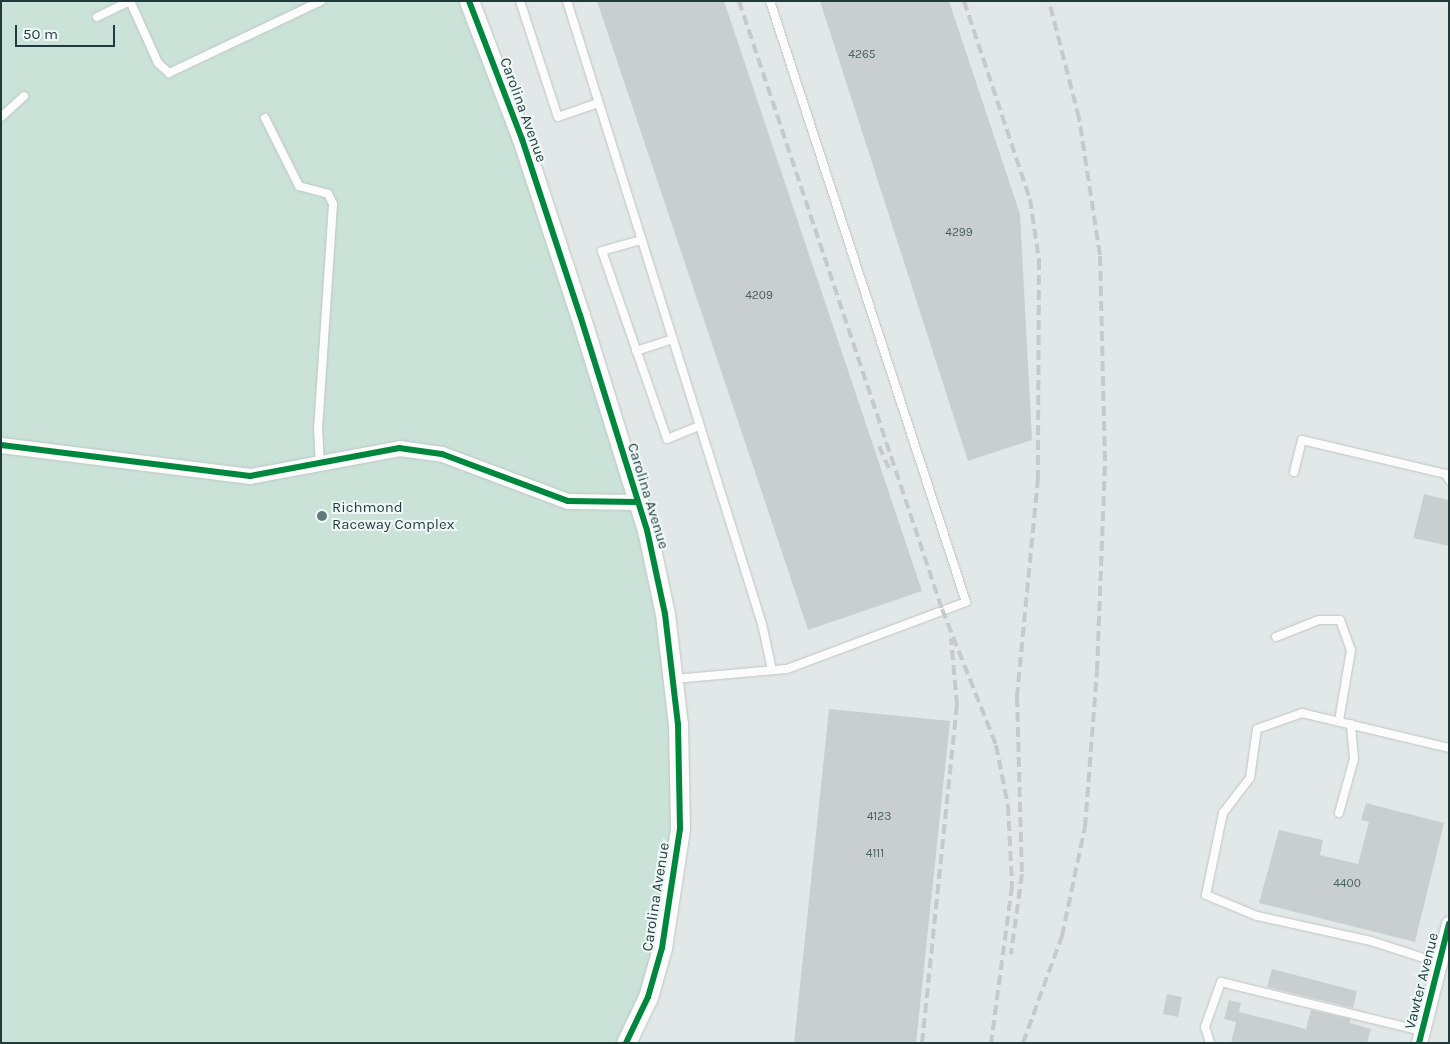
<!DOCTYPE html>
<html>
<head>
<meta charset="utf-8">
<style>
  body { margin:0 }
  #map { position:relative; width:1450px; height:1044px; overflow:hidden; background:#e2e8e7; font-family:Karla,sans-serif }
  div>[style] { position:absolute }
  .green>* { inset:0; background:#cae2d8 }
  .building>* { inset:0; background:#c9cfce }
  .roads { filter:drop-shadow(0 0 1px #bfc5c4) drop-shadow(0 0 1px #bfc5c4) }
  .service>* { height:8px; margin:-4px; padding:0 4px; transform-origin:4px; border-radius:4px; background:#fbfcfb }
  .minor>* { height:15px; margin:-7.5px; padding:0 7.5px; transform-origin:7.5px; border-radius:7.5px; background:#fbfcfb }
  .tertiary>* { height:19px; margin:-9.5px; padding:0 9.5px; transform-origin:9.5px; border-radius:9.5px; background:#fbfcfb }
  .rail>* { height:4px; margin-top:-2px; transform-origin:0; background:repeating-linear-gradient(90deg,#c6caca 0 10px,transparent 0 15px) }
  .cycleway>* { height:6px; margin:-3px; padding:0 3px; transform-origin:3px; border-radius:3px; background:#00873e }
  .dots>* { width:14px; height:14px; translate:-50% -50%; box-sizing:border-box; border:2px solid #eff8f6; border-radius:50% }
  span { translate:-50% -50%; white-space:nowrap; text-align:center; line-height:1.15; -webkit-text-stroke:4px #eff8f6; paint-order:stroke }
  .number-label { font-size:12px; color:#4a6161 }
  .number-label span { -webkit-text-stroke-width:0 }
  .street-label { font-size:15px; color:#1f3b3c }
  .poi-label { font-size:15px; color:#1f3b3c }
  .left { translate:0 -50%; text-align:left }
  .frame { position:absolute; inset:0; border:2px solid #1f3b3c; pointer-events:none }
  .scale { position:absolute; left:15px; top:25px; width:100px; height:22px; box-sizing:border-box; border:2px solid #1f3b3c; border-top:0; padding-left:6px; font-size:15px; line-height:18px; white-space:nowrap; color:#1f3b3c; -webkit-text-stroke:4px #eff8f6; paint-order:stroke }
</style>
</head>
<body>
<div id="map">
  <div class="green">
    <i style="clip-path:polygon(1px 1px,469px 1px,504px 89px,665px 614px,676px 870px,626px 1043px,1px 1043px)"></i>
  </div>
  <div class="building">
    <i style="clip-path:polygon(597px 1px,724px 1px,922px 591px,808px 630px)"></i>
    <i style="clip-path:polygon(820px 1px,949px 1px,1020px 214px,1032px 440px,968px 461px)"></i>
    <i style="clip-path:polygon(1424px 494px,1449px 500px,1449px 546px,1413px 538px)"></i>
    <i style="clip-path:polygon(829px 709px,950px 721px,916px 1043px,794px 1043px)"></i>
    <i style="clip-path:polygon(1366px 803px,1444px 823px,1415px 942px,1259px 903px,1279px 830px,1323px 840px,1320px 855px,1358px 864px,1369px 822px,1361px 820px)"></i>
    <i style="clip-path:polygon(1272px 969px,1357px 991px,1353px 1008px,1267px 987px)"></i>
    <i style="clip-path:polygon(1167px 994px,1182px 997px,1178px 1017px,1163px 1014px)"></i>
    <i style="clip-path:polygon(1229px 1000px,1241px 1003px,1239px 1012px,1306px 1029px,1311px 1010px,1350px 1019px,1350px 1023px,1371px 1029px,1367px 1043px,1231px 1043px,1236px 1022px,1224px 1019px)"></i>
  </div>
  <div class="roads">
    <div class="service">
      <i style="left:130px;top:1px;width:68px;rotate:65.7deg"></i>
      <i style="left:158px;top:63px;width:15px;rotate:42deg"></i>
      <i style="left:169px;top:73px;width:168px;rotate:-25.3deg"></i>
      <i style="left:520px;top:1px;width:122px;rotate:71.9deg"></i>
      <i style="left:558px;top:117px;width:42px;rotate:-19.3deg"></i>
      <i style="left:567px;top:1px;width:653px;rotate:72.62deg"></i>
      <i style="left:762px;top:624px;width:47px;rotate:77.7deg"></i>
      <i style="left:97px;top:17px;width:37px;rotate:-26deg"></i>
      <i style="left:1px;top:117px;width:31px;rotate:-42deg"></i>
      <i style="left:265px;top:118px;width:76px;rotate:63.4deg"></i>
      <i style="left:299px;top:186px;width:30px;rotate:15deg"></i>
      <i style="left:328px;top:194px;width:11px;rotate:63deg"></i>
      <i style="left:333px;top:204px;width:225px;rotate:93.8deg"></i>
      <i style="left:318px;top:428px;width:34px;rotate:87deg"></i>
      <i style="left:641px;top:240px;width:41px;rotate:164.2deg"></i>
      <i style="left:602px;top:251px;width:199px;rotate:70.9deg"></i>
      <i style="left:667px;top:439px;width:35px;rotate:-22deg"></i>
      <i style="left:636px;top:351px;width:39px;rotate:-18deg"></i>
      <i style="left:1294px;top:472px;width:33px;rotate:-76deg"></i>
      <i style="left:1302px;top:440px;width:148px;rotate:13.3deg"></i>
      <i style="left:1446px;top:474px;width:7px;rotate:63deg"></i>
      <i style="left:1276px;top:637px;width:46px;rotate:-21.6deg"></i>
      <i style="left:1319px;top:620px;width:21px"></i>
      <i style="left:1340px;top:620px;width:32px;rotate:70deg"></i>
      <i style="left:1351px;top:650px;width:72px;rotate:99.6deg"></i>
      <i style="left:674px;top:679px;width:113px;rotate:-5.1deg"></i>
      <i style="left:787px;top:669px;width:191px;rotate:-20.5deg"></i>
      <i style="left:966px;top:602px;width:632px;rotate:-108.06deg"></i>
      <i style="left:1339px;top:813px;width:56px;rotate:-74.5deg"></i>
      <i style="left:1354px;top:759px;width:35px;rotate:-95deg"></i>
      <i style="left:1439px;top:963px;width:71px;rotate:-162.1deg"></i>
      <i style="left:1371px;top:941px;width:117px;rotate:-167.6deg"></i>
      <i style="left:1257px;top:916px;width:55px;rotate:-157.6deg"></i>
      <i style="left:1206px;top:895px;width:84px;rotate:-78.3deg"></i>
      <i style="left:1223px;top:813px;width:44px;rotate:-52.4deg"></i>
      <i style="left:1250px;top:778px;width:49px;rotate:-81.9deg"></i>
      <i style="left:1257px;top:729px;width:48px;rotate:-19.6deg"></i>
      <i style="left:1302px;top:713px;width:151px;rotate:13.4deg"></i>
      <i style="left:1210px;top:1043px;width:17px;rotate:-107deg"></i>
      <i style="left:1205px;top:1027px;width:48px;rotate:-70.4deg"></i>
      <i style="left:1221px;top:982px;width:207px;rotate:13.7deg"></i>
    </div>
    <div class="minor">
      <i style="left:1px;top:445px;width:251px;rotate:7.1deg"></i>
      <i style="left:250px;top:476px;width:152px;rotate:-10.6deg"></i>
      <i style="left:399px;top:448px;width:43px;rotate:7.9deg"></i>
      <i style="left:442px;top:454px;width:134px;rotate:20.5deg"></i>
      <i style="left:568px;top:501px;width:69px;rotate:0.8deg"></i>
      <i style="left:1419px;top:1043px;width:123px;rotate:-75.9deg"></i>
    </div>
    <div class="tertiary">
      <i style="left:469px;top:1px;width:148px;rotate:69deg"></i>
      <i style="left:522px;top:139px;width:185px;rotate:71.8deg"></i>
      <i style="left:580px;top:315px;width:225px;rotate:72.7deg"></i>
      <i style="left:647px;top:530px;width:86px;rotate:77.9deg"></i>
      <i style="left:665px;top:614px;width:111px;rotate:83.3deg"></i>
      <i style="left:678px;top:724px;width:105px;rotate:88.9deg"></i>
      <i style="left:680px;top:829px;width:120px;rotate:98.6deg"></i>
      <i style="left:662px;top:948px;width:51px;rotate:105.9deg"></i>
      <i style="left:648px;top:997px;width:51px;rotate:115.6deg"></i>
    </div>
  </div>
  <div class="rail">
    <i style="left:739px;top:1px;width:641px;rotate:71.54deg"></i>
    <i style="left:942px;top:609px;width:146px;rotate:68.3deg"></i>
    <i style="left:996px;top:745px;width:62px;rotate:78.9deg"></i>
    <i style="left:1008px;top:806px;width:80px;rotate:87.1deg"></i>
    <i style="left:1012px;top:886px;width:158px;rotate:97.6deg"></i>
    <i style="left:964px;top:1px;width:209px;rotate:71.6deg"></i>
    <i style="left:1030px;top:199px;width:62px;rotate:81.6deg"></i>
    <i style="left:1039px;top:260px;width:218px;rotate:90.3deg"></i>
    <i style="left:1038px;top:478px;width:220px;rotate:95.5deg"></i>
    <i style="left:1017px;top:697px;width:177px;rotate:88.4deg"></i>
    <i style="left:1022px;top:874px;width:81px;rotate:97.8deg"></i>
    <i style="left:879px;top:446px;width:24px;rotate:66deg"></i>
    <i style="left:922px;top:1043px;width:340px;rotate:-84.1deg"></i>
    <i style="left:957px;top:705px;width:67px;rotate:-95.1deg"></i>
    <i style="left:1023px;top:1043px;width:114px;rotate:-70deg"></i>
    <i style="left:1062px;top:936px;width:111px;rotate:-78.1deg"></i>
    <i style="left:1085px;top:827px;width:156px;rotate:-85.6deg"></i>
    <i style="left:1097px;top:671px;width:210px;rotate:-87.8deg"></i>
    <i style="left:1105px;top:461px;width:206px;rotate:-91.4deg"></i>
    <i style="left:1100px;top:255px;width:139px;rotate:-98.7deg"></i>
    <i style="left:1079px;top:118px;width:121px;rotate:-104.4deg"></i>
  </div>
  <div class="cycleway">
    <i style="left:469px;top:1px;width:148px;rotate:69deg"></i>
    <i style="left:522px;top:139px;width:185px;rotate:71.8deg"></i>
    <i style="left:580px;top:315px;width:225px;rotate:72.7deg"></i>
    <i style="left:647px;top:530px;width:86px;rotate:77.9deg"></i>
    <i style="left:665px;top:614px;width:111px;rotate:83.3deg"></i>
    <i style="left:678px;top:724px;width:105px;rotate:88.9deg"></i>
    <i style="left:680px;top:829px;width:120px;rotate:98.6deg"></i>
    <i style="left:662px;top:948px;width:51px;rotate:105.9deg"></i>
    <i style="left:648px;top:997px;width:51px;rotate:115.6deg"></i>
    <i style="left:1px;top:445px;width:251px;rotate:7.1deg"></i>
    <i style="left:250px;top:476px;width:152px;rotate:-10.6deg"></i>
    <i style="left:399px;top:448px;width:43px;rotate:7.9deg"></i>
    <i style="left:442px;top:454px;width:134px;rotate:20.5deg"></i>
    <i style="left:568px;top:501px;width:69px;rotate:0.8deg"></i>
    <i style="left:1419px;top:1043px;width:123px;rotate:-75.9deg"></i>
  </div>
  <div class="dots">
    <i style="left:322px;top:516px;background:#637878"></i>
  </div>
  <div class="number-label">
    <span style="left:862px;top:55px">4265</span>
    <span style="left:959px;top:233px">4299</span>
    <span style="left:759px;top:296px">4209</span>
    <span style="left:879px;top:817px">4123</span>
    <span style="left:875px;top:854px">4111</span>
    <span style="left:1347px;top:884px">4400</span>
  </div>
  <div class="street-label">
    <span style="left:523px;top:110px;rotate:70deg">Carolina Avenue</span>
    <span style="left:648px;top:496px;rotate:73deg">Carolina Avenue</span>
    <span style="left:656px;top:897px;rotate:-81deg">Carolina Avenue</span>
    <span style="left:1422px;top:981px;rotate:-76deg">Vawter Avenue</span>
  </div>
  <div class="poi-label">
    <span class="left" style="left:332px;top:516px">Richmond<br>Raceway Complex</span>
  </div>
  <div class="frame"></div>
  <div class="scale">50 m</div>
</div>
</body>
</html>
